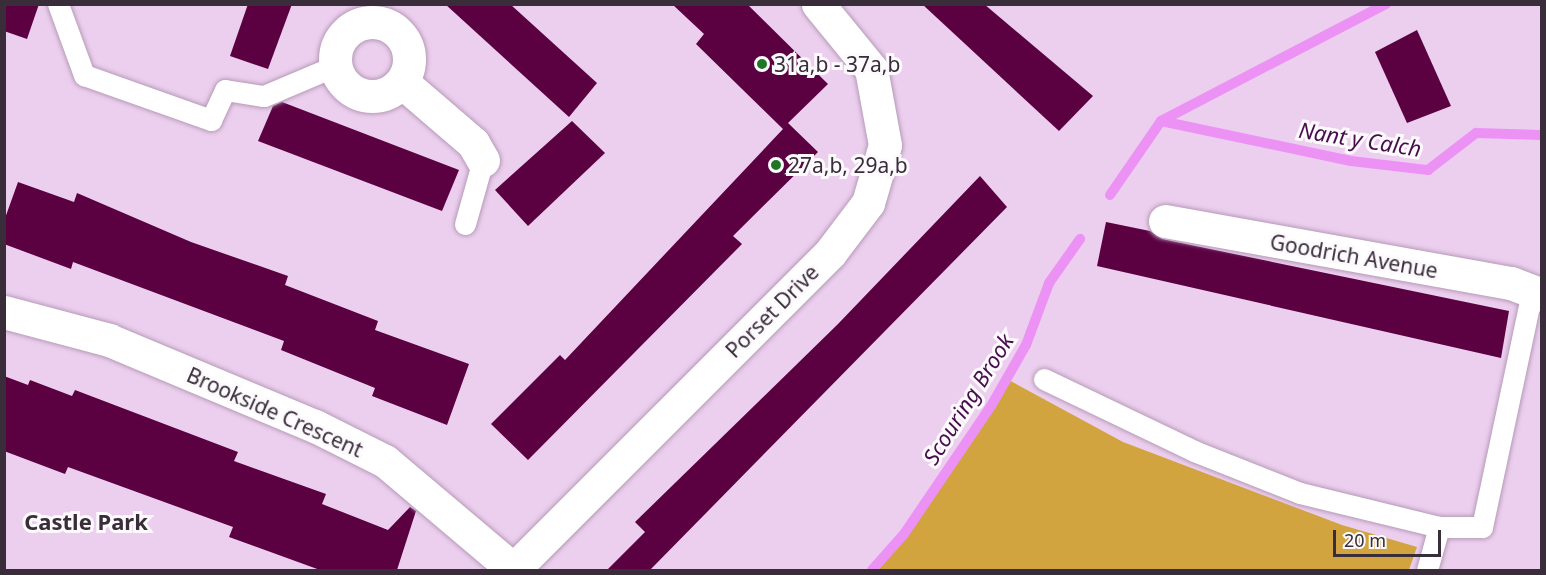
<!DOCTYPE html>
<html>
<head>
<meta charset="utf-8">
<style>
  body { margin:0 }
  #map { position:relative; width:1546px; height:575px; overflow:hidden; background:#eccfee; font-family:"Noto Sans",sans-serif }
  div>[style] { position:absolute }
  .green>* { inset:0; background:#d2a440 }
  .stream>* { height:10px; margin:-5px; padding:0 5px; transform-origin:5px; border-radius:5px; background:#ed92f5 }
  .building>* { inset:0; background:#5b0142 }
  .roads { filter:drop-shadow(0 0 2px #b69ab8) drop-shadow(0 0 2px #b69ab8) }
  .lane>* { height:21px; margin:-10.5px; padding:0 10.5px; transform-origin:10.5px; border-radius:10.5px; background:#fff }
  .street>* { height:33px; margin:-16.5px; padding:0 16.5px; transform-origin:16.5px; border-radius:16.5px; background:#fff }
  .street>.ring { margin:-16.5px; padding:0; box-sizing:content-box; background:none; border:33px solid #fff; border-radius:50% }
  .dots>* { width:16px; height:16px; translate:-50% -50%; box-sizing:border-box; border:3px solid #fdfafd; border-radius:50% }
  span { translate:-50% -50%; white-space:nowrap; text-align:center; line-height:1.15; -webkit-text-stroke:6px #fdfafd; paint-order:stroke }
  .poi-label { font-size:21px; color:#382d39 }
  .left { translate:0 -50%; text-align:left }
  .street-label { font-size:21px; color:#382d39 }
  .water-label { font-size:22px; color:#470d4c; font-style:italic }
  .neighbourhood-label { font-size:22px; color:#382d39; font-weight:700 }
  .frame { position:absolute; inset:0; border:6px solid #382d39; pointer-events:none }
  .scale { position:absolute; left:1333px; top:530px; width:108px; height:27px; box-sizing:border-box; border:3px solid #382d39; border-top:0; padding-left:8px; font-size:18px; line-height:21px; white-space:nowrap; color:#382d39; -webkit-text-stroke:4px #fdfafd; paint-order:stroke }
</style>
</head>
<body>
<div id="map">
  <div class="green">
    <i style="clip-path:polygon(1007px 379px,1123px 442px,1342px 525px,1417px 547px,1409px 570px,872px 570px,904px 534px)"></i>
  </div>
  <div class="stream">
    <i style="left:1161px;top:121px;width:194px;rotate:11.9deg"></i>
    <i style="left:1351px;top:161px;width:78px;rotate:6.7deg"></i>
    <i style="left:1428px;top:170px;width:61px;rotate:-37.6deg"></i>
    <i style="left:1476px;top:133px;width:66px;rotate:1.7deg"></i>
    <i style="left:1110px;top:195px;width:90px;rotate:-55.4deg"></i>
    <i style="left:1161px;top:121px;width:254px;rotate:-27.5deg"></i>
    <i style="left:872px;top:570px;width:48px;rotate:-48.4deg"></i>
    <i style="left:904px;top:534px;width:155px;rotate:-55.8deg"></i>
    <i style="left:991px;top:406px;width:70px;rotate:-60.2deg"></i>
    <i style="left:1026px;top:345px;width:66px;rotate:-69.6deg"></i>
    <i style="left:1049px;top:283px;width:54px;rotate:-54.8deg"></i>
  </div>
  <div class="building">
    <i style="clip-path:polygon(4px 4px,39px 4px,27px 39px,4px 31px)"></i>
    <i style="clip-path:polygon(248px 4px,292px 4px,268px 69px,230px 56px)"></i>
    <i style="clip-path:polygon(445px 4px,510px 4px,597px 83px,569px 117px)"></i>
    <i style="clip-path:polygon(672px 4px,747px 4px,828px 84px,788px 123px,818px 152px,733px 236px,742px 244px,528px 460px,491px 424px,560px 355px,565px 360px,783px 129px,696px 44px,704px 34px)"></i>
    <i style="clip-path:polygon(922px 4px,984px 4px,1093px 96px,1059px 131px)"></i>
    <i style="clip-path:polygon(1417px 30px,1451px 106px,1407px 123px,1375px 52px)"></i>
    <i style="clip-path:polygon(282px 102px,459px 170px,442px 211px,258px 141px,273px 106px)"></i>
    <i style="clip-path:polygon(572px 121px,605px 153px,528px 226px,495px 190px)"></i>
    <i style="clip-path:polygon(980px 176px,1007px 207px,650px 570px,607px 570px,645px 532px,635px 522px,838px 324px)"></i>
    <i style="clip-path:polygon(18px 182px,74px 202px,77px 193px,191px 242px,288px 276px,285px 285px,378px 321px,375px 330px,469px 364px,447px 425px,372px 396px,375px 388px,281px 350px,284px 341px,73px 262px,71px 269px,4px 244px,4px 221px)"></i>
    <i style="clip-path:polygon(1106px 222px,1150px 231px,1162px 239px,1509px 311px,1501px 358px,1097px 266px)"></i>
    <i style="clip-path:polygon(4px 376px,28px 385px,30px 380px,72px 396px,75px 390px,238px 452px,234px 461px,326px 494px,322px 504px,388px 530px,410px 507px,416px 511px,397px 570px,320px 570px,229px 537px,233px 527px,68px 467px,65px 474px,4px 451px)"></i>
  </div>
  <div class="roads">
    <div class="lane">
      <i style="left:58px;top:4px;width:76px;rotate:69.9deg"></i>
      <i style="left:84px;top:75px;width:135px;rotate:19.5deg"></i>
      <i style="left:211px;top:120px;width:33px;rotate:-65deg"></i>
      <i style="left:225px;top:90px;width:39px;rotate:9deg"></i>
      <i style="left:264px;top:96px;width:77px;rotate:-22.9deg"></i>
      <i style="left:465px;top:224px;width:66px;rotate:-74.3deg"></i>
      <i style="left:1044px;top:379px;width:166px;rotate:25.6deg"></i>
      <i style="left:1194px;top:451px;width:114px;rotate:21.6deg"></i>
      <i style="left:1300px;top:493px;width:143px;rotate:13.7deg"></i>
      <i style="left:1427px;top:570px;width:45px;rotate:-74.4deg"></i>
      <i style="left:1439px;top:527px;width:43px"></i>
      <i style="left:1482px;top:527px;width:241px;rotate:-78deg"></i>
    </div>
    <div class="street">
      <i class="ring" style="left:335px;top:22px;width:41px;height:41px"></i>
      <i style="left:402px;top:82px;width:94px;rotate:40.7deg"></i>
      <i style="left:473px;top:143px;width:20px;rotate:60deg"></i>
      <i style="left:1165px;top:221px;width:352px;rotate:10.2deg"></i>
      <i style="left:1511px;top:283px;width:33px;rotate:21deg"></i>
      <i style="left:4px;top:312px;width:109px;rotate:14.9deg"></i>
      <i style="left:109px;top:340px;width:223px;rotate:22.7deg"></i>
      <i style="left:315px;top:426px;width:78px;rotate:26.6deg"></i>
      <i style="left:385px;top:461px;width:169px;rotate:40.2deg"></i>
      <i style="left:513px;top:570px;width:448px;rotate:-45deg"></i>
      <i style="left:830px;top:253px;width:63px;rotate:-52.8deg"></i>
      <i style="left:868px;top:203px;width:60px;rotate:-73.7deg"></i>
      <i style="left:885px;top:145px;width:77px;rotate:-100.4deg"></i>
      <i style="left:871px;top:69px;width:84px;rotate:-129.2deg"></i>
    </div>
  </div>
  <div class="dots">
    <i style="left:762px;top:64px;background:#1f7725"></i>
    <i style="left:776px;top:165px;background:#1f7725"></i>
  </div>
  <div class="poi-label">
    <span class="left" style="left:774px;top:64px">31a,b - 37a,b</span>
    <span class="left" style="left:788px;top:165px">27a,b, 29a,b</span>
  </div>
  <div class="street-label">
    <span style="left:1354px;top:256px;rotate:10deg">Goodrich Avenue</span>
    <span style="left:772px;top:311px;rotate:-45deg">Porset Drive</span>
    <span style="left:275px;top:412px;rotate:24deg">Brookside Crescent</span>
  </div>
  <div class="water-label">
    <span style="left:1360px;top:139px;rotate:9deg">Nant y Calch</span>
    <span style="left:968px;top:399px;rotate:-58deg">Scouring Brook</span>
  </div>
  <div class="neighbourhood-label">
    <span style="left:86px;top:522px">Castle Park</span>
  </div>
  <div class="frame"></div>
  <div class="scale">20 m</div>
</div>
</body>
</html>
